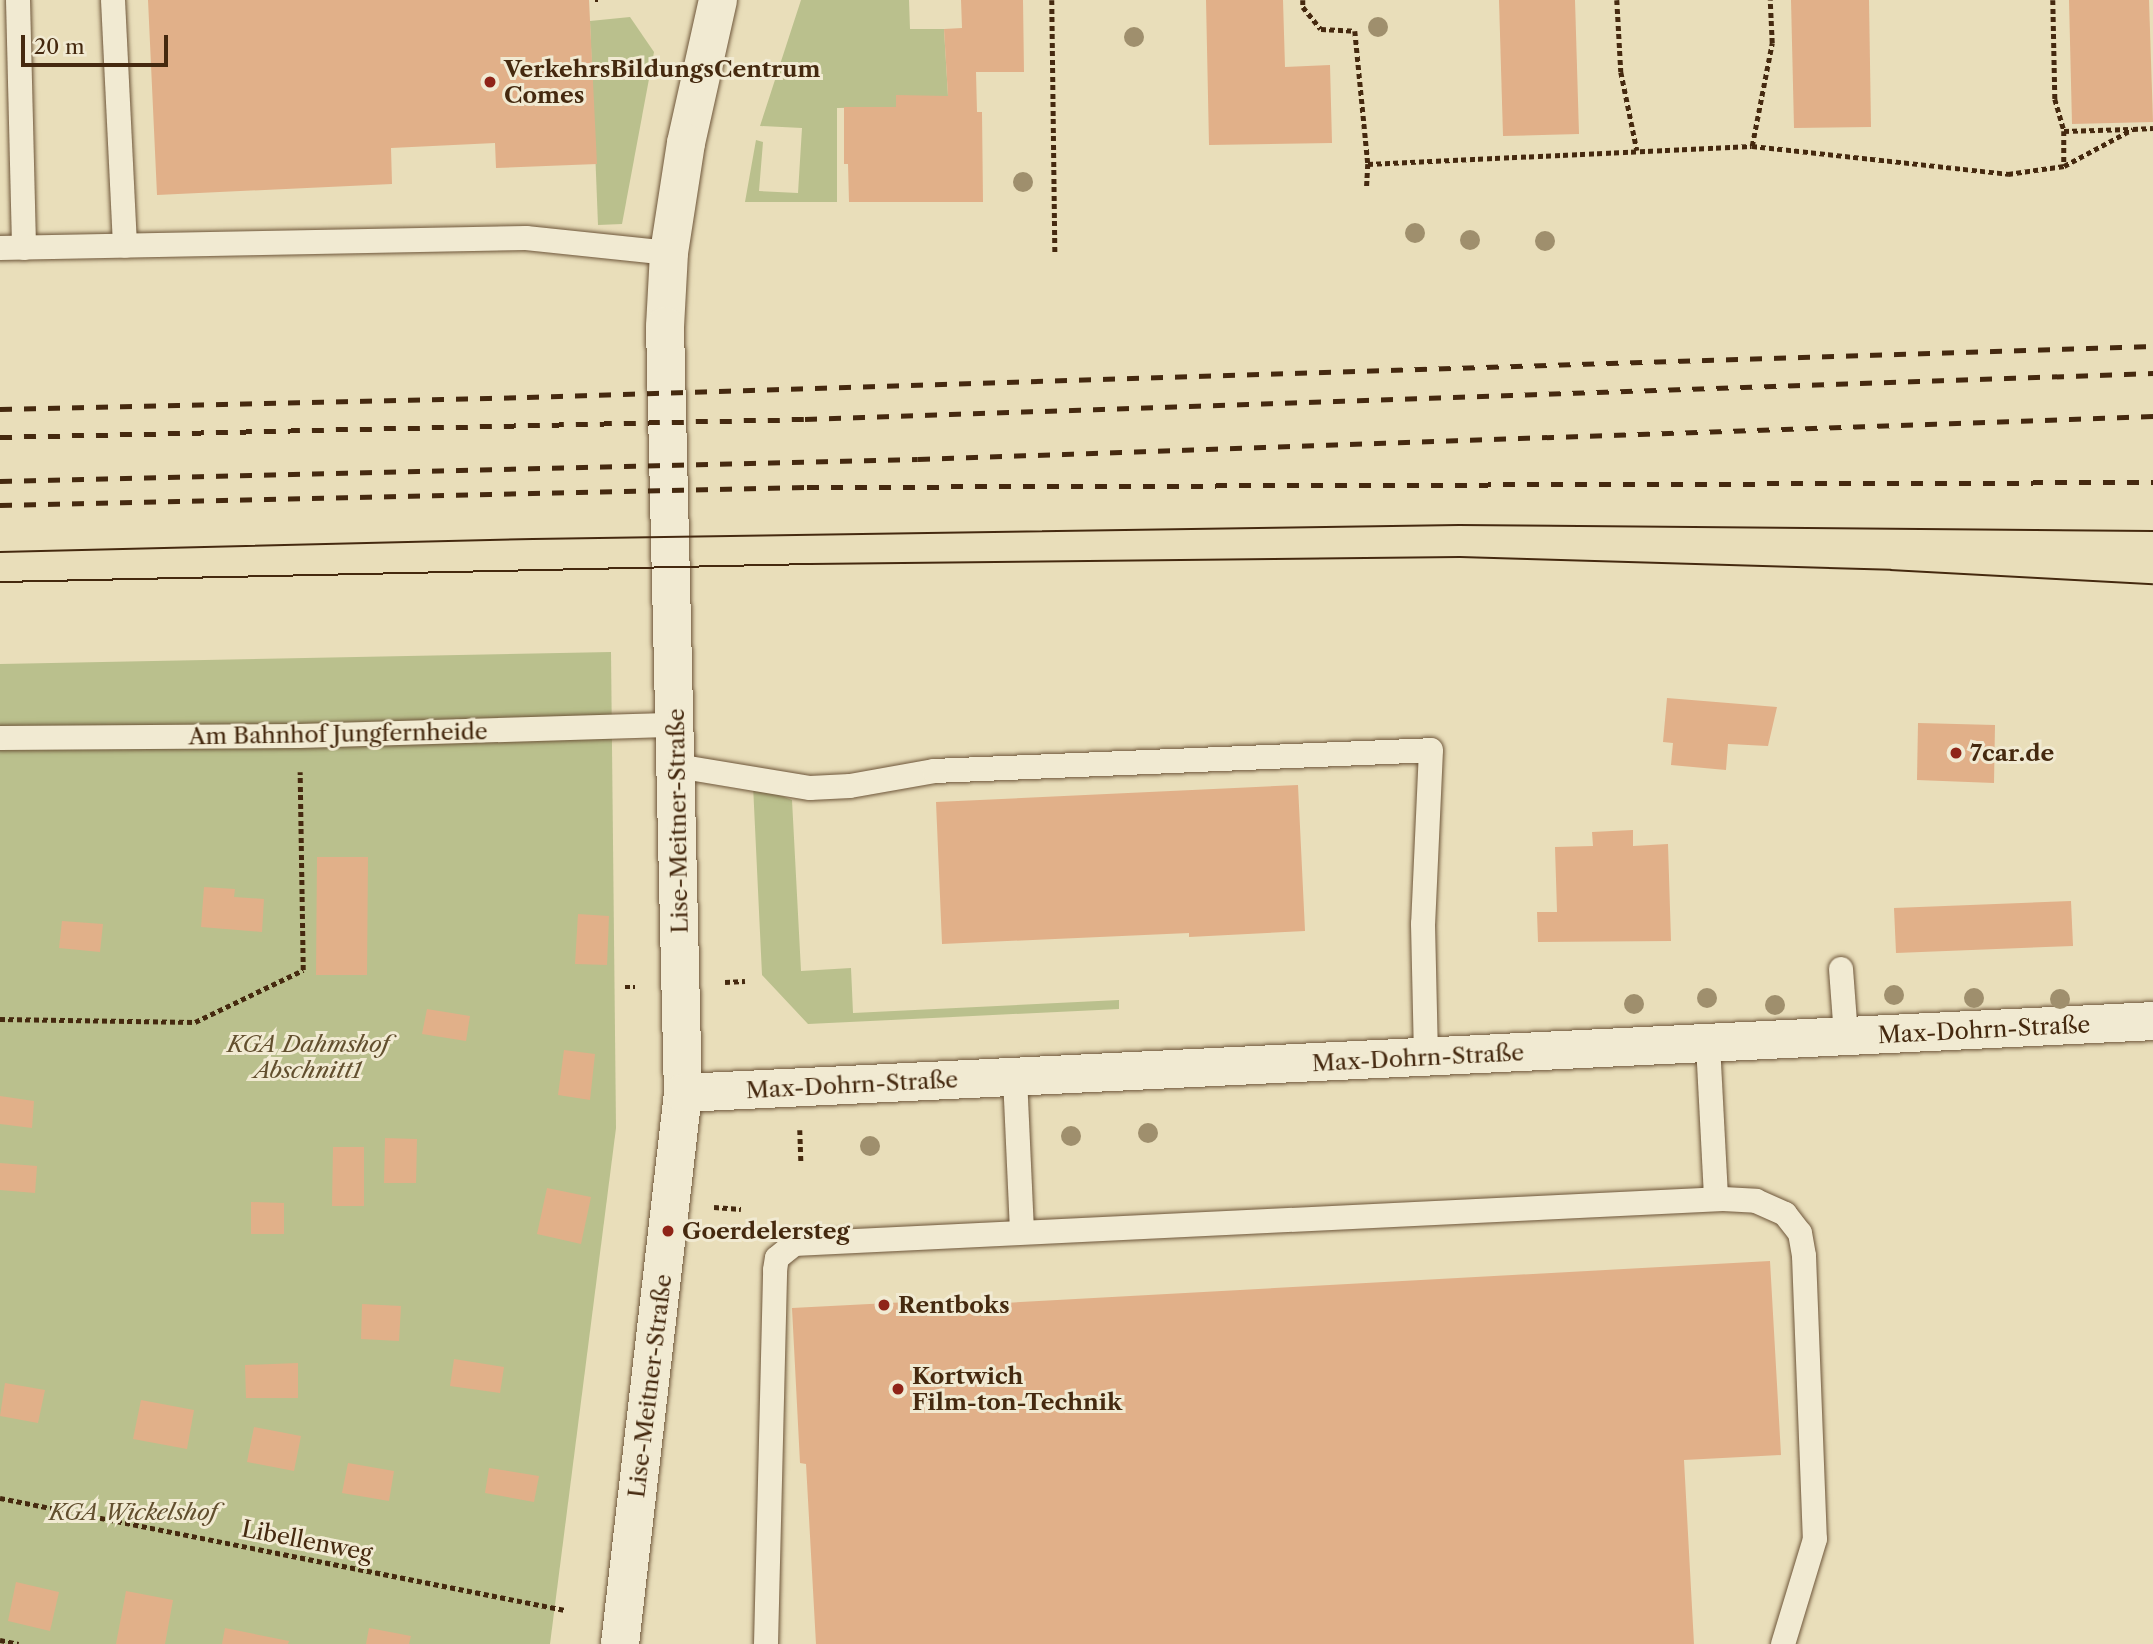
<!DOCTYPE html>
<html>
<head>
<meta charset="utf-8">
<style>
  body { margin:0 }
  #map { position:relative; width:2153px; height:1644px; overflow:hidden; background:#e9deba; font-family:"Libre Caslon Text",serif }
  div>[style] { position:absolute }
  .green>* { inset:0; background:#bac08d }
  .building>* { inset:0; background:#e1b089 }
  .path>* { height:4.5px; margin-top:-2.25px; transform-origin:0; background:repeating-linear-gradient(90deg,#45290f 0 5px,transparent 0 8.5px) }
  .roads { filter:drop-shadow(0 0 2px #6e563a) drop-shadow(0 0 2px #6e563a) }
  .lane>* { height:24px; margin:-12px; padding:0 12px; transform-origin:12px; border-radius:12px; background:#f1ead2 }
  .street>* { height:38px; margin:-19px; padding:0 19px; transform-origin:19px; border-radius:19px; background:#f1ead2 }
  .secondary>* { height:38px; margin:-19px; padding:0 19px; transform-origin:19px; border-radius:19px; background:#f1ead2 }
  .tram>* { height:2px; margin:-1px; padding:0 1px; transform-origin:1px; border-radius:1px; background:#45290f }
  .rail>* { height:5px; margin-top:-2.5px; transform-origin:0; background:repeating-linear-gradient(90deg,#45290f 0 12px,transparent 0 24px) }
  .trees>* { width:20px; height:20px; margin:-10px; border-radius:50%; background:#9f8f6d }
  .dots>* { width:19px; height:19px; translate:-50% -50%; box-sizing:border-box; border:4px solid #f1ead2; border-radius:50% }
  span { translate:-50% -50%; white-space:nowrap; text-align:center; line-height:1.15; -webkit-text-stroke:6px #f1ead2; paint-order:stroke }
  .poi-label { font-size:23px; color:#45290f; font-weight:700 }
  .left { translate:0 -50%; text-align:left }
  .street-label { font-size:23px; color:#45290f }
  .park-label { font-size:23px; color:#624f2e; font-style:italic }
  .scale { position:absolute; left:21px; top:35px; width:147px; height:32px; box-sizing:border-box; border:4px solid #45290f; border-top:0; padding-left:9px; font-size:21px; line-height:24px; white-space:nowrap; color:#45290f; -webkit-text-stroke:5px #f1ead2; paint-order:stroke }
</style>
</head>
<body>
<div id="map">
  <div class="green">
    <i style="clip-path:polygon(801px 0,909px 0,910px 29px,944px 29px,948px 96px,897px 96px,896px 107px,837px 108px,837px 202px,745px 202px,756px 140px,763px 142px,759px 191px,798px 193px,802px 128px,760px 126px)"></i>
    <i style="clip-path:polygon(630px 17px,654px 52px,622px 224px,598px 225px,590px 21px)"></i>
    <i style="clip-path:polygon(611px 652px,616px 1128px,550px 1644px,0 1644px,0 664px)"></i>
    <i style="clip-path:polygon(753px 785px,792px 800px,801px 971px,851px 968px,853px 1013px,1119px 1000px,1119px 1009px,808px 1024px,762px 975px)"></i>
  </div>
  <div class="building">
    <i style="clip-path:polygon(148px 0,589px 0,597px 164px,496px 168px,495px 143px,391px 148px,392px 184px,157px 195px)"></i>
    <i style="clip-path:polygon(961px 0,1023px 0,1024px 72px,976px 72px,977px 112px,982px 112px,983px 202px,849px 202px,848px 164px,844px 164px,844px 107px,896px 107px,896px 95px,948px 96px,944px 29px,962px 28px)"></i>
    <i style="clip-path:polygon(1206px 0,1283px 0,1285px 67px,1330px 65px,1332px 143px,1209px 145px)"></i>
    <i style="clip-path:polygon(1499px 0,1575px 0,1579px 134px,1503px 136px)"></i>
    <i style="clip-path:polygon(1791px 0,1869px 0,1871px 127px,1794px 128px)"></i>
    <i style="clip-path:polygon(2069px 0,2149px 0,2153px 122px,2072px 124px)"></i>
    <i style="clip-path:polygon(1667px 698px,1777px 707px,1768px 746px,1728px 744px,1726px 770px,1671px 765px,1673px 743px,1663px 742px)"></i>
    <i style="clip-path:polygon(1918px 723px,1995px 725px,1994px 783px,1917px 780px)"></i>
    <i style="clip-path:polygon(1298px 785px,1305px 931px,1189px 937px,1189px 933px,942px 944px,936px 802px)"></i>
    <i style="clip-path:polygon(1633px 830px,1633px 846px,1668px 844px,1671px 941px,1538px 942px,1537px 912px,1557px 912px,1555px 847px,1593px 846px,1592px 832px)"></i>
    <i style="clip-path:polygon(317px 857px,368px 857px,367px 975px,316px 975px)"></i>
    <i style="clip-path:polygon(204px 887px,235px 889px,234px 897px,264px 899px,262px 932px,201px 927px)"></i>
    <i style="clip-path:polygon(2071px 901px,2073px 946px,1896px 953px,1894px 908px)"></i>
    <i style="clip-path:polygon(578px 914px,609px 916px,607px 965px,575px 964px)"></i>
    <i style="clip-path:polygon(62px 921px,103px 924px,100px 952px,59px 948px)"></i>
    <i style="clip-path:polygon(427px 1009px,470px 1016px,466px 1041px,422px 1034px)"></i>
    <i style="clip-path:polygon(564px 1050px,595px 1054px,590px 1100px,558px 1095px)"></i>
    <i style="clip-path:polygon(0 1096px,34px 1101px,32px 1128px,0 1124px)"></i>
    <i style="clip-path:polygon(385px 1138px,417px 1139px,416px 1183px,384px 1183px)"></i>
    <i style="clip-path:polygon(333px 1147px,364px 1147px,364px 1206px,332px 1206px)"></i>
    <i style="clip-path:polygon(0 1163px,37px 1166px,35px 1193px,0 1190px)"></i>
    <i style="clip-path:polygon(547px 1188px,591px 1197px,581px 1244px,537px 1234px)"></i>
    <i style="clip-path:polygon(251px 1202px,284px 1203px,284px 1234px,251px 1234px)"></i>
    <i style="clip-path:polygon(1770px 1261px,1781px 1455px,1684px 1460px,1694px 1644px,816px 1644px,806px 1464px,800px 1463px,792px 1308px,947px 1300px,948px 1306px)"></i>
    <i style="clip-path:polygon(362px 1304px,401px 1306px,399px 1341px,361px 1339px)"></i>
    <i style="clip-path:polygon(454px 1359px,504px 1367px,500px 1393px,450px 1386px)"></i>
    <i style="clip-path:polygon(298px 1363px,298px 1398px,246px 1398px,245px 1365px)"></i>
    <i style="clip-path:polygon(5px 1383px,45px 1390px,38px 1423px,0 1416px)"></i>
    <i style="clip-path:polygon(141px 1400px,194px 1410px,187px 1449px,133px 1439px)"></i>
    <i style="clip-path:polygon(254px 1427px,301px 1436px,294px 1471px,247px 1462px)"></i>
    <i style="clip-path:polygon(348px 1463px,394px 1471px,389px 1501px,342px 1493px)"></i>
    <i style="clip-path:polygon(489px 1468px,539px 1476px,534px 1502px,485px 1493px)"></i>
    <i style="clip-path:polygon(16px 1582px,59px 1592px,50px 1631px,8px 1621px)"></i>
    <i style="clip-path:polygon(126px 1591px,173px 1600px,165px 1644px,116px 1644px)"></i>
    <i style="clip-path:polygon(225px 1628px,289px 1641px,288px 1644px,222px 1644px)"></i>
    <i style="clip-path:polygon(369px 1628px,411px 1636px,409px 1644px,366px 1644px)"></i>
  </div>
  <div class="path">
    <i style="left:595px;top:0;width:3px"></i>
    <i style="left:1052px;top:0;width:252px;rotate:89.3deg"></i>
    <i style="left:1303px;top:0;width:7px;rotate:90deg"></i>
    <i style="left:1303px;top:7px;width:28px;rotate:51deg"></i>
    <i style="left:1321px;top:29px;width:34px;rotate:3deg"></i>
    <i style="left:1355px;top:31px;width:134px;rotate:84.4deg"></i>
    <i style="left:1368px;top:164px;width:22px;rotate:93deg"></i>
    <i style="left:1617px;top:0;width:72px;rotate:86.8deg"></i>
    <i style="left:1621px;top:72px;width:80px;rotate:78.4deg"></i>
    <i style="left:2053px;top:0;width:99px;rotate:88.8deg"></i>
    <i style="left:2055px;top:99px;width:33px;rotate:74deg"></i>
    <i style="left:2064px;top:131px;width:35px;rotate:90deg"></i>
    <i style="left:2064px;top:131px;width:66px;rotate:-1.7deg"></i>
    <i style="left:1752px;top:146px;width:105px;rotate:-79deg"></i>
    <i style="left:1772px;top:43px;width:43px;rotate:-92.7deg"></i>
    <i style="left:1368px;top:164px;width:384px;rotate:-2.7deg"></i>
    <i style="left:1752px;top:146px;width:258px;rotate:6.2deg"></i>
    <i style="left:2008px;top:174px;width:57px;rotate:-8.1deg"></i>
    <i style="left:2064px;top:166px;width:78px;rotate:-28.2deg"></i>
    <i style="left:2133px;top:129px;width:20px;rotate:-3deg"></i>
    <i style="left:725px;top:982px;width:20px;rotate:-3deg"></i>
    <i style="left:625px;top:987px;width:10px"></i>
    <i style="left:0;top:1019px;width:195px;rotate:0.9deg"></i>
    <i style="left:195px;top:1022px;width:120px;rotate:-25.7deg"></i>
    <i style="left:303px;top:970px;width:198px;rotate:-90.9deg"></i>
    <i style="left:800px;top:1130px;width:33px;rotate:88deg"></i>
    <i style="left:714px;top:1207px;width:27px;rotate:4deg"></i>
    <i style="left:0;top:1498px;width:576px;rotate:11.21deg"></i>
    <i style="left:0;top:1640px;width:19px;rotate:12deg"></i>
  </div>
  <div class="roads">
    <div class="lane">
      <i style="left:18px;top:0;width:248px;rotate:88.6deg"></i>
      <i style="left:113px;top:0;width:246px;rotate:87.2deg"></i>
      <i style="left:0;top:248px;width:526px;rotate:-1.09deg"></i>
      <i style="left:526px;top:238px;width:144px;rotate:6deg"></i>
      <i style="left:0;top:738px;width:299px;rotate:-0.4deg"></i>
      <i style="left:299px;top:736px;width:377px;rotate:-1.7deg"></i>
      <i style="left:677px;top:766px;width:135px;rotate:9.4deg"></i>
      <i style="left:810px;top:788px;width:40px;rotate:-2.9deg"></i>
      <i style="left:850px;top:786px;width:85px;rotate:-10.1deg"></i>
      <i style="left:934px;top:771px;width:497px;rotate:-2.4deg"></i>
      <i style="left:1431px;top:750px;width:174px;rotate:92.6deg"></i>
      <i style="left:1423px;top:924px;width:134px;rotate:88.7deg"></i>
      <i style="left:1841px;top:969px;width:67px;rotate:85.7deg"></i>
      <i style="left:1708px;top:1044px;width:155px;rotate:87deg"></i>
      <i style="left:1015px;top:1077px;width:155px;rotate:87.4deg"></i>
      <i style="left:766px;top:1644px;width:374px;rotate:-88.6deg"></i>
      <i style="left:775px;top:1270px;width:12px;rotate:-81deg"></i>
      <i style="left:777px;top:1258px;width:22px;rotate:-39deg"></i>
      <i style="left:794px;top:1244px;width:930px;rotate:-2.77deg"></i>
      <i style="left:1723px;top:1199px;width:33px;rotate:3deg"></i>
      <i style="left:1756px;top:1201px;width:32px;rotate:24deg"></i>
      <i style="left:1785px;top:1214px;width:24px;rotate:52deg"></i>
      <i style="left:1800px;top:1233px;width:23px;rotate:80deg"></i>
      <i style="left:1804px;top:1256px;width:283px;rotate:87.8deg"></i>
      <i style="left:1815px;top:1539px;width:110px;rotate:106.9deg"></i>
    </div>
    <div class="street">
      <i style="left:620px;top:1644px;width:555px;rotate:-83.48deg"></i>
    </div>
    <div class="secondary">
      <i style="left:718px;top:0;width:147px;rotate:102.6deg"></i>
      <i style="left:686px;top:143px;width:111px;rotate:98.8deg"></i>
      <i style="left:669px;top:253px;width:73px;rotate:93.1deg"></i>
      <i style="left:665px;top:326px;width:767px;rotate:88.66deg"></i>
      <i style="left:683px;top:1093px;width:1472px;rotate:-2.8deg"></i>
    </div>
  </div>
  <div class="tram">
    <i style="left:0;top:552px;width:533px;rotate:-1.4deg"></i>
    <i style="left:533px;top:539px;width:926px;rotate:-0.87deg"></i>
    <i style="left:1459px;top:525px;width:694px;rotate:0.5deg"></i>
    <i style="left:0;top:582px;width:810px;rotate:-1.27deg"></i>
    <i style="left:810px;top:564px;width:650px;rotate:-0.62deg"></i>
    <i style="left:1460px;top:557px;width:431px;rotate:1.7deg"></i>
    <i style="left:1891px;top:570px;width:262px;rotate:3.1deg"></i>
  </div>
  <div class="rail">
    <i style="left:0;top:409px;width:527px;rotate:-1.3deg"></i>
    <i style="left:527px;top:397px;width:1627px;rotate:-1.8deg"></i>
    <i style="left:0;top:437px;width:805px;rotate:-1.28deg"></i>
    <i style="left:805px;top:419px;width:1349px;rotate:-1.95deg"></i>
    <i style="left:0;top:481px;width:918px;rotate:-1.37deg"></i>
    <i style="left:918px;top:459px;width:1236px;rotate:-1.99deg"></i>
    <i style="left:0;top:505px;width:807px;rotate:-1.28deg"></i>
    <i style="left:807px;top:487px;width:1346px;rotate:-0.21deg"></i>
  </div>
  <div class="trees">
    <i style="left:1378px;top:27px"></i>
    <i style="left:1134px;top:37px"></i>
    <i style="left:1023px;top:182px"></i>
    <i style="left:1415px;top:233px"></i>
    <i style="left:1470px;top:240px"></i>
    <i style="left:1545px;top:241px"></i>
    <i style="left:1894px;top:995px"></i>
    <i style="left:1707px;top:998px"></i>
    <i style="left:1974px;top:998px"></i>
    <i style="left:2060px;top:999px"></i>
    <i style="left:1634px;top:1004px"></i>
    <i style="left:1775px;top:1005px"></i>
    <i style="left:1148px;top:1133px"></i>
    <i style="left:1071px;top:1136px"></i>
    <i style="left:870px;top:1146px"></i>
  </div>
  <div class="dots">
    <i style="left:490px;top:82px;background:#8f2418"></i>
    <i style="left:1956px;top:753px;background:#8f2418"></i>
    <i style="left:668px;top:1231px;background:#8f2418"></i>
    <i style="left:884px;top:1305px;background:#8f2418"></i>
    <i style="left:898px;top:1389px;background:#8f2418"></i>
  </div>
  <div class="poi-label">
    <span class="left" style="left:504px;top:82px">VerkehrsBildungsCentrum<br>Comes</span>
    <span class="left" style="left:1970px;top:753px">7car.de</span>
    <span class="left" style="left:682px;top:1231px">Goerdelersteg</span>
    <span class="left" style="left:898px;top:1305px">Rentboks</span>
    <span class="left" style="left:912px;top:1389px">Kortwich<br>Film-ton-Technik</span>
  </div>
  <div class="street-label">
    <span style="left:338px;top:734px;rotate:-1deg">Am Bahnhof Jungfernheide</span>
    <span style="left:678px;top:821px;rotate:-91deg">Lise-Meitner-Straße</span>
    <span style="left:1984px;top:1030px;rotate:-3deg">Max-Dohrn-Straße</span>
    <span style="left:1418px;top:1058px;rotate:-3deg">Max-Dohrn-Straße</span>
    <span style="left:852px;top:1085px;rotate:-3deg">Max-Dohrn-Straße</span>
    <span style="left:650px;top:1386px;rotate:-83deg">Lise-Meitner-Straße</span>
    <span style="left:307px;top:1541px;rotate:11deg">Libellenweg</span>
  </div>
  <div class="park-label">
    <span style="left:308px;top:1057px">KGA Dahmshof<br>Abschnitt1</span>
    <span style="left:133px;top:1512px">KGA Wickelshof</span>
  </div>
  <div class="scale">20 m</div>
</div>
</body>
</html>
